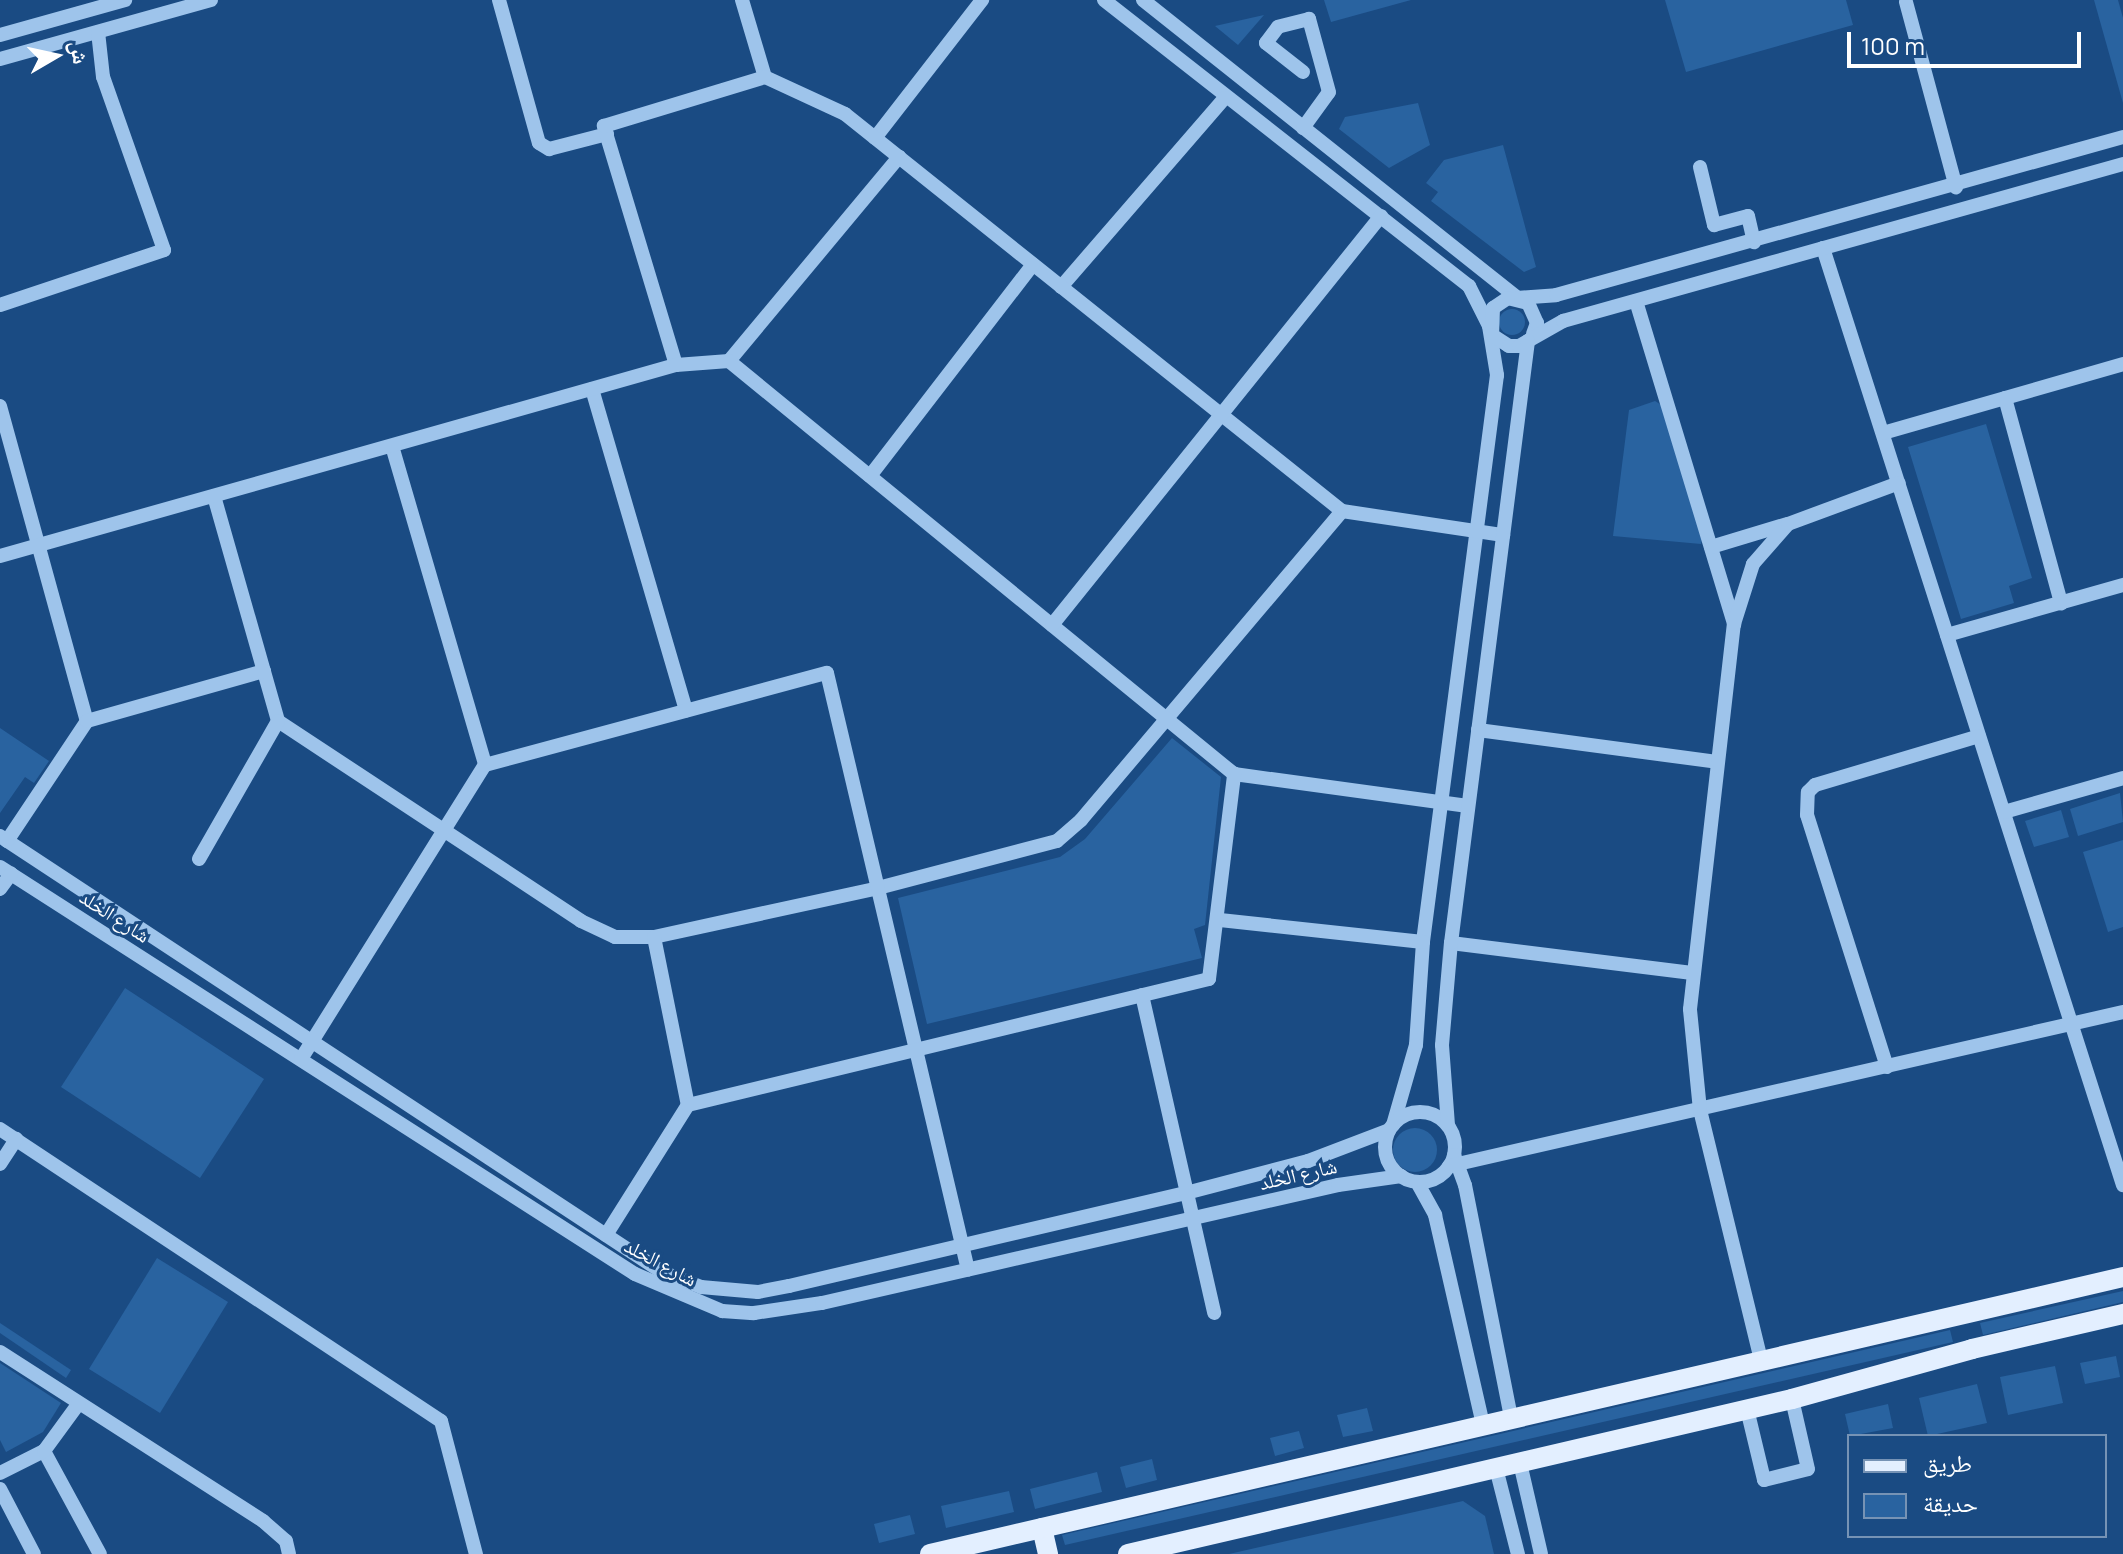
<!DOCTYPE html>
<html>
<head>
<meta charset="utf-8">
<style>
  body { margin:0 }
  #map { position:relative; width:2123px; height:1554px; overflow:hidden; background:#1a4b83; font-family:Manrope,"Noto Naskh Arabic",sans-serif }
  div>[style] { position:absolute }
  .green>* { inset:0; background:#2963a0 }
  .round { border-radius:50% }
  .minor>* { height:14px; margin:-7px; padding:0 7px; transform-origin:7px; border-radius:7px; background:#9ec4eb }
  .minor>.ring { margin:-7px; padding:0; box-sizing:content-box; background:none; border:14px solid #9ec4eb; border-radius:50% }
  .major>* { height:20px; margin:-10px; padding:0 10px; transform-origin:10px; border-radius:10px; background:#e3efff }
  span { translate:-50% -50%; white-space:nowrap; text-align:center; line-height:1.15; -webkit-text-stroke:6px #1a4b83; paint-order:stroke }
  .street-label { font-size:20px; color:#fff }
  .legend { position:absolute; left:1847px; top:1434px; width:260px; height:104px; box-sizing:border-box; background:#1a4b83; border:2px solid #7693b5; margin:0; padding:10px 14px; list-style:none; font-size:24px; color:#fff }
  .legend li { display:flex; align-items:center; gap:16px; height:40px }
  .legend b { width:40px; border:2px solid #7693b5 }
  .north { position:absolute; left:16px; top:16px; width:80px; height:80px; -webkit-text-stroke:6px #1a4b83; paint-order:stroke; rotate:81deg; font-size:22px; font-weight:700; line-height:32px; text-align:center; color:#fff }
  .north::after { content:''; display:block; margin:auto; width:28px; height:36px; background:#fff; clip-path:polygon(50% 0,100% 100%,50% 72%,0 100%) }
  .scale { position:absolute; left:1847px; top:32px; width:234px; height:36px; box-sizing:border-box; border:4px solid #fff; border-top:0; padding-left:10px; font-size:24px; line-height:28px; white-space:nowrap; color:#fff; -webkit-text-stroke:6px #1a4b83; paint-order:stroke }
</style>
</head>
<body>
<div id="map">
  <div class="green">
    <i style="clip-path:polygon(1324px 0,1411px 0,1331px 22px)"></i>
    <i style="clip-path:polygon(1665px 0,1846px 0,1853px 25px,1686px 72px)"></i>
    <i style="clip-path:polygon(2094px 0,2118px 0,2123px 18px,2123px 103px)"></i>
    <i style="clip-path:polygon(1264px 15px,1238px 45px,1215px 26px)"></i>
    <i style="clip-path:polygon(1418px 103px,1430px 145px,1389px 168px,1339px 129px,1345px 117px)"></i>
    <i style="clip-path:polygon(1503px 145px,1536px 267px,1524px 272px,1431px 201px,1438px 192px,1426px 183px,1444px 160px)"></i>
    <i class="round" style="left:1499px;top:309px;width:26px;height:26px"></i>
    <i style="clip-path:polygon(1655px 401px,1663px 406px,1703px 536px,1701px 544px,1613px 536px,1629px 410px)"></i>
    <i style="clip-path:polygon(1986px 424px,2032px 578px,2009px 586px,2014px 603px,1961px 619px,1908px 447px)"></i>
    <i style="clip-path:polygon(0 728px,49px 761px,34px 783px,25px 777px,0 813px)"></i>
    <i style="clip-path:polygon(1172px 738px,1221px 777px,1205px 925px,1194px 929px,1202px 958px,927px 1024px,898px 898px,1060px 857px,1085px 839px)"></i>
    <i style="clip-path:polygon(2120px 793px,2123px 822px,2078px 836px,2070px 809px)"></i>
    <i style="clip-path:polygon(2061px 810px,2069px 837px,2034px 847px,2025px 821px)"></i>
    <i style="clip-path:polygon(2123px 840px,2123px 927px,2108px 932px,2083px 852px)"></i>
    <i style="clip-path:polygon(125px 988px,264px 1079px,200px 1178px,61px 1087px)"></i>
    <i class="round" style="left:1393px;top:1128px;width:44px;height:44px"></i>
    <i style="clip-path:polygon(157px 1258px,228px 1302px,160px 1413px,89px 1369px)"></i>
    <i style="clip-path:polygon(2123px 1291px,2123px 1302px,1983px 1335px,1980px 1323px)"></i>
    <i style="clip-path:polygon(0 1323px,71px 1370px,66px 1378px,0 1333px)"></i>
    <i style="clip-path:polygon(1950px 1330px,1953px 1342px,1065px 1545px,1062px 1535px)"></i>
    <i style="clip-path:polygon(2116px 1356px,2120px 1377px,2085px 1384px,2080px 1363px)"></i>
    <i style="clip-path:polygon(0 1363px,61px 1403px,43px 1432px,6px 1452px,0 1440px)"></i>
    <i style="clip-path:polygon(2055px 1366px,2063px 1403px,2008px 1415px,2000px 1377px)"></i>
    <i style="clip-path:polygon(1977px 1384px,1987px 1423px,1928px 1436px,1919px 1398px)"></i>
    <i style="clip-path:polygon(1888px 1404px,1893px 1428px,1850px 1436px,1845px 1414px)"></i>
    <i style="clip-path:polygon(1367px 1408px,1373px 1431px,1343px 1437px,1337px 1415px)"></i>
    <i style="clip-path:polygon(1299px 1431px,1304px 1448px,1275px 1456px,1270px 1438px)"></i>
    <i style="clip-path:polygon(1152px 1459px,1157px 1480px,1126px 1488px,1120px 1467px)"></i>
    <i style="clip-path:polygon(1097px 1472px,1102px 1492px,1035px 1509px,1030px 1489px)"></i>
    <i style="clip-path:polygon(1009px 1491px,1014px 1512px,946px 1528px,941px 1506px)"></i>
    <i style="clip-path:polygon(1463px 1501px,1485px 1516px,1494px 1554px,1229px 1554px)"></i>
    <i style="clip-path:polygon(910px 1515px,915px 1534px,879px 1543px,874px 1524px)"></i>
  </div>
  <div class="minor">
    <i style="left:499px;top:0;width:148px;rotate:74.4deg"></i>
    <i style="left:539px;top:143px;width:12px;rotate:31deg"></i>
    <i style="left:549px;top:149px;width:60px;rotate:-14.5deg"></i>
    <i style="left:742px;top:0;width:80px;rotate:73.4deg"></i>
    <i style="left:1104px;top:0;width:464px;rotate:38.1deg"></i>
    <i style="left:1469px;top:286px;width:45px;rotate:63.4deg"></i>
    <i style="left:1489px;top:326px;width:50px;rotate:80.7deg"></i>
    <i style="left:1497px;top:375px;width:572px;rotate:97.44deg"></i>
    <i style="left:1423px;top:942px;width:103px;rotate:93.9deg"></i>
    <i style="left:1416px;top:1045px;width:83px;rotate:106deg"></i>
    <i style="left:1143px;top:0;width:478px;rotate:38.5deg"></i>
    <i style="left:1517px;top:298px;width:39px;rotate:-4deg"></i>
    <i style="left:1556px;top:295px;width:589px;rotate:-15.57deg"></i>
    <i style="left:1906px;top:2px;width:192px;rotate:74.9deg"></i>
    <i style="left:0;top:35px;width:130px;rotate:-15.6deg"></i>
    <i style="left:0;top:59px;width:219px;rotate:-15.6deg"></i>
    <i style="left:1303px;top:128px;width:44px;rotate:-54.2deg"></i>
    <i style="left:1329px;top:92px;width:76px;rotate:-105.3deg"></i>
    <i style="left:1309px;top:19px;width:32px;rotate:166deg"></i>
    <i style="left:1278px;top:27px;width:20px;rotate:127deg"></i>
    <i style="left:1266px;top:43px;width:47px;rotate:38.1deg"></i>
    <i style="left:875px;top:138px;width:175px;rotate:-52.2deg"></i>
    <i style="left:1700px;top:167px;width:60px;rotate:76.4deg"></i>
    <i style="left:1714px;top:225px;width:35px;rotate:-15deg"></i>
    <i style="left:1748px;top:216px;width:27px;rotate:77deg"></i>
    <i style="left:1823px;top:248px;width:984px;rotate:72.25deg"></i>
    <i style="left:1061px;top:287px;width:250px;rotate:-49.1deg"></i>
    <i style="left:1636px;top:301px;width:338px;rotate:73.1deg"></i>
    <i style="left:0;top:305px;width:173px;rotate:-18.5deg"></i>
    <i style="left:164px;top:250px;width:183px;rotate:-109.4deg"></i>
    <i style="left:103px;top:77px;width:45px;rotate:-96.3deg"></i>
    <i style="left:1533px;top:334px;width:12px;rotate:-70deg"></i>
    <i style="left:1537px;top:323px;width:22px;rotate:-114deg"></i>
    <i style="left:1528px;top:303px;width:21px;rotate:-166deg"></i>
    <i style="left:1508px;top:298px;width:18px;rotate:146deg"></i>
    <i style="left:1493px;top:308px;width:27px;rotate:92deg"></i>
    <i style="left:1492px;top:335px;width:20px;rotate:33deg"></i>
    <i style="left:1509px;top:346px;width:10px"></i>
    <i style="left:1519px;top:346px;width:51px;rotate:-29.6deg"></i>
    <i style="left:1563px;top:321px;width:582px;rotate:-15.66deg"></i>
    <i style="left:729px;top:361px;width:266px;rotate:-50.2deg"></i>
    <i style="left:676px;top:365px;width:250px;rotate:-106.8deg"></i>
    <i style="left:604px;top:126px;width:168px;rotate:-16.9deg"></i>
    <i style="left:765px;top:77px;width:88px;rotate:24.8deg"></i>
    <i style="left:845px;top:114px;width:636px;rotate:38.62deg"></i>
    <i style="left:1342px;top:511px;width:163px;rotate:8.5deg"></i>
    <i style="left:592px;top:389px;width:335px;rotate:73.7deg"></i>
    <i style="left:2005px;top:398px;width:213px;rotate:74.7deg"></i>
    <i style="left:0;top:406px;width:327px;rotate:74.6deg"></i>
    <i style="left:1883px;top:433px;width:250px;rotate:-16deg"></i>
    <i style="left:392px;top:446px;width:332px;rotate:73.7deg"></i>
    <i style="left:870px;top:476px;width:267px;rotate:-52.4deg"></i>
    <i style="left:214px;top:496px;width:234px;rotate:74.1deg"></i>
    <i style="left:278px;top:721px;width:363px;rotate:33.4deg"></i>
    <i style="left:581px;top:921px;width:38px;rotate:25deg"></i>
    <i style="left:615px;top:937px;width:39px"></i>
    <i style="left:654px;top:937px;width:229px;rotate:-12.3deg"></i>
    <i style="left:878px;top:888px;width:185px;rotate:-14.7deg"></i>
    <i style="left:1057px;top:841px;width:32px;rotate:-41deg"></i>
    <i style="left:1081px;top:820px;width:404px;rotate:-49.8deg"></i>
    <i style="left:1711px;top:547px;width:79px;rotate:-16.8deg"></i>
    <i style="left:0;top:556px;width:702px;rotate:-15.78deg"></i>
    <i style="left:676px;top:365px;width:53px;rotate:-4.3deg"></i>
    <i style="left:729px;top:361px;width:652px;rotate:39.28deg"></i>
    <i style="left:1234px;top:774px;width:236px;rotate:7.8deg"></i>
    <i style="left:1052px;top:625px;width:525px;rotate:-51.19deg"></i>
    <i style="left:1947px;top:635px;width:183px;rotate:-15.9deg"></i>
    <i style="left:1478px;top:730px;width:241px;rotate:7.6deg"></i>
    <i style="left:2004px;top:812px;width:124px;rotate:-15.9deg"></i>
    <i style="left:0;top:836px;width:793px;rotate:33.37deg"></i>
    <i style="left:662px;top:1272px;width:42px;rotate:21deg"></i>
    <i style="left:701px;top:1287px;width:57px;rotate:5deg"></i>
    <i style="left:758px;top:1292px;width:32px;rotate:-11deg"></i>
    <i style="left:789px;top:1286px;width:408px;rotate:-13.2deg"></i>
    <i style="left:1186px;top:1193px;width:126px;rotate:-14.7deg"></i>
    <i style="left:1308px;top:1161px;width:87px;rotate:-20.9deg"></i>
    <i style="left:7px;top:841px;width:144px;rotate:-56.3deg"></i>
    <i style="left:87px;top:721px;width:184px;rotate:-15.8deg"></i>
    <i style="left:199px;top:859px;width:159px;rotate:-60.2deg"></i>
    <i style="left:0;top:867px;width:754px;rotate:32.66deg"></i>
    <i style="left:635px;top:1274px;width:95px;rotate:23deg"></i>
    <i style="left:722px;top:1311px;width:32px;rotate:4deg"></i>
    <i style="left:754px;top:1313px;width:69px;rotate:-8.4deg"></i>
    <i style="left:822px;top:1303px;width:529px;rotate:-12.88deg"></i>
    <i style="left:1338px;top:1185px;width:64px;rotate:-8.1deg"></i>
    <i style="left:0;top:889px;width:19px;rotate:-54deg"></i>
    <i style="left:1220px;top:920px;width:204px;rotate:6.2deg"></i>
    <i style="left:654px;top:937px;width:171px;rotate:78.6deg"></i>
    <i style="left:1451px;top:943px;width:243px;rotate:7.1deg"></i>
    <i style="left:1142px;top:995px;width:326px;rotate:77.2deg"></i>
    <i style="left:301px;top:1059px;width:347px;rotate:-58deg"></i>
    <i style="left:485px;top:765px;width:354px;rotate:-15.1deg"></i>
    <i style="left:827px;top:673px;width:613px;rotate:76.71deg"></i>
    <i style="left:1887px;top:1067px;width:264px;rotate:-107.6deg"></i>
    <i style="left:1807px;top:815px;width:23px;rotate:-88deg"></i>
    <i style="left:1808px;top:792px;width:10px;rotate:-45deg"></i>
    <i style="left:1815px;top:785px;width:171px;rotate:-16.6deg"></i>
    <i class="ring" style="left:1385px;top:1112px;width:56px;height:56px"></i>
    <i style="left:1448px;top:1125px;width:80px;rotate:-94.3deg"></i>
    <i style="left:1442px;top:1045px;width:102px;rotate:-85deg"></i>
    <i style="left:1451px;top:943px;width:607px;rotate:-82.71deg"></i>
    <i style="left:0;top:1129px;width:529px;rotate:33.51deg"></i>
    <i style="left:441px;top:1421px;width:138px;rotate:75.3deg"></i>
    <i style="left:1454px;top:1155px;width:32px;rotate:70deg"></i>
    <i style="left:1465px;top:1185px;width:237px;rotate:78.8deg"></i>
    <i style="left:0;top:1164px;width:30px;rotate:-57deg"></i>
    <i style="left:1449px;top:1166px;width:691px;rotate:-12.87deg"></i>
    <i style="left:1417px;top:1182px;width:38px;rotate:61deg"></i>
    <i style="left:1435px;top:1215px;width:214px;rotate:77.1deg"></i>
    <i style="left:606px;top:1235px;width:154px;rotate:-57.8deg"></i>
    <i style="left:688px;top:1105px;width:536px;rotate:-13.6deg"></i>
    <i style="left:1209px;top:979px;width:207px;rotate:-83deg"></i>
    <i style="left:0;top:1352px;width:313px;rotate:32.7deg"></i>
    <i style="left:263px;top:1521px;width:30px;rotate:41deg"></i>
    <i style="left:286px;top:1541px;width:13px;rotate:77deg"></i>
    <i style="left:1761px;top:1360px;width:257px;rotate:-103.7deg"></i>
    <i style="left:1700px;top:1110px;width:101px;rotate:-95.7deg"></i>
    <i style="left:1690px;top:1009px;width:388px;rotate:-83.5deg"></i>
    <i style="left:1734px;top:624px;width:63px;rotate:-72.4deg"></i>
    <i style="left:1753px;top:564px;width:53px;rotate:-48.8deg"></i>
    <i style="left:1788px;top:524px;width:118px;rotate:-20.3deg"></i>
    <i style="left:1747px;top:1409px;width:73px;rotate:76.5deg"></i>
    <i style="left:1764px;top:1480px;width:45px;rotate:-14deg"></i>
    <i style="left:1808px;top:1469px;width:72px;rotate:-102.9deg"></i>
    <i style="left:44px;top:1451px;width:117px;rotate:61.5deg"></i>
    <i style="left:1520px;top:1463px;width:93px;rotate:77deg"></i>
    <i style="left:1496px;top:1468px;width:89px;rotate:75.7deg"></i>
    <i style="left:0;top:1473px;width:49px;rotate:-26.6deg"></i>
    <i style="left:44px;top:1451px;width:59px;rotate:-53.9deg"></i>
    <i style="left:0;top:1489px;width:73px;rotate:62.4deg"></i>
  </div>
  <div class="major">
    <i style="left:1042px;top:1528px;width:27px;rotate:77deg"></i>
    <i style="left:930px;top:1554px;width:1225px;rotate:-13.07deg"></i>
    <i style="left:1128px;top:1554px;width:682px;rotate:-13.14deg"></i>
    <i style="left:1792px;top:1399px;width:187px;rotate:-15.5deg"></i>
    <i style="left:1972px;top:1349px;width:155px;rotate:-13.1deg"></i>
  </div>
  <div class="street-label">
    <span style="left:115px;top:916px;rotate:33deg">شارع الخلد</span>
    <span style="left:1298px;top:1174px;rotate:-13deg">شارع الخلد</span>
    <span style="left:661px;top:1262px;rotate:28deg">شارع الخلد</span>
  </div>
  <ul class="legend">
  <li><b style="height:10px;background:#e3efff"></b>طريق</li>
  <li><b style="height:22px;background:#2963a0"></b>حديقة</li>
  </ul>
  <div class="north">ش</div>
  <div class="scale">100 m</div>
</div>
</body>
</html>
